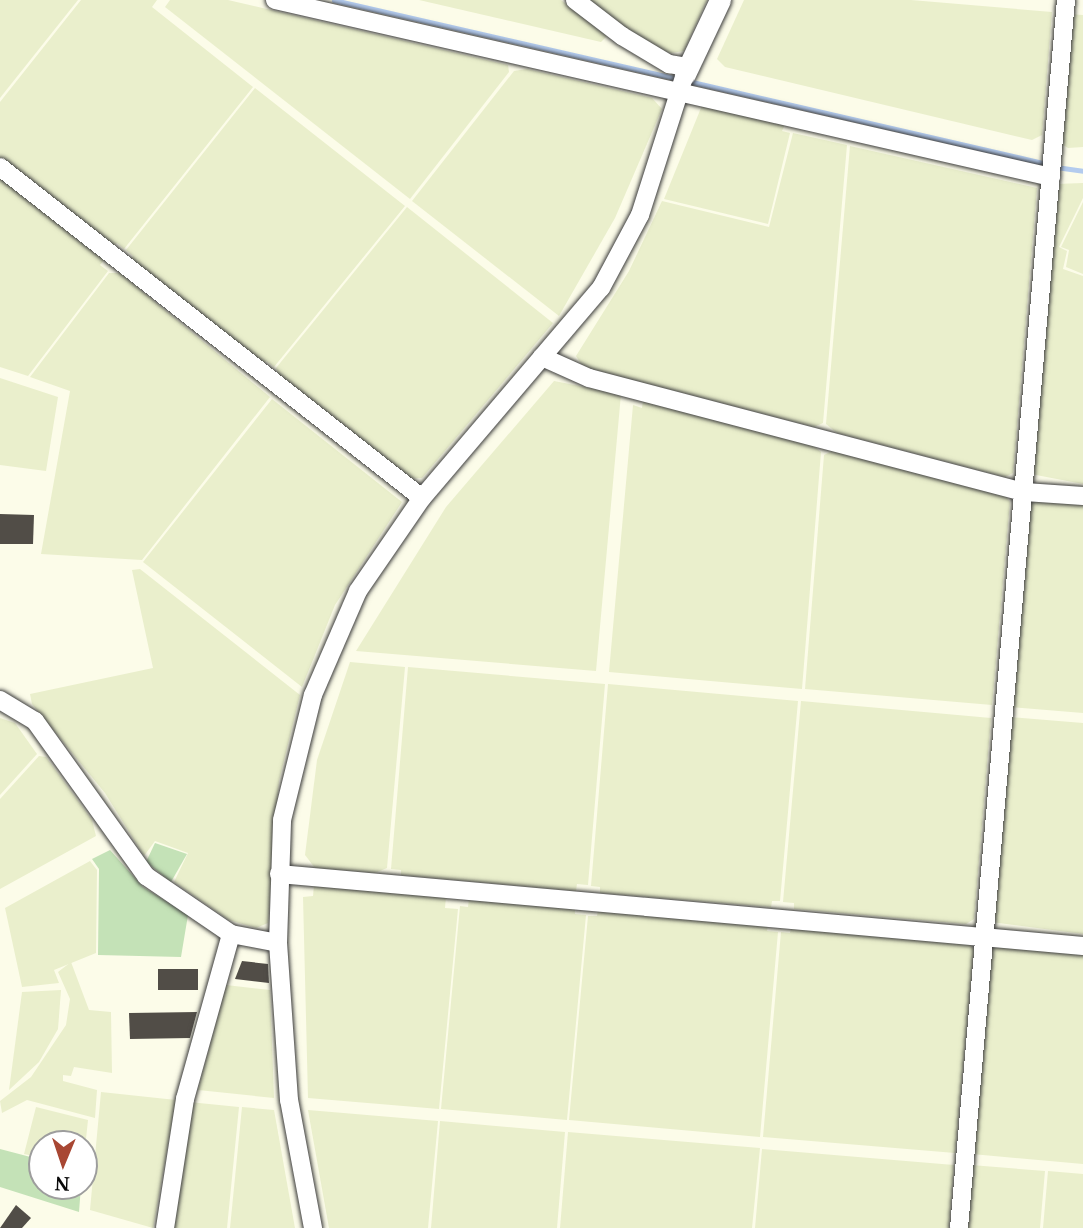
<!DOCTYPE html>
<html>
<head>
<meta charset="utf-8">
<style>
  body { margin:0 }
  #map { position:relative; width:1083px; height:1228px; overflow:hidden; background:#fcfce9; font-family:"Noto Serif",serif }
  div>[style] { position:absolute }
  .farmland>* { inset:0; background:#eaefcc }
  .green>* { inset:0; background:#c4e2b7 }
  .stream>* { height:4.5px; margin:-2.25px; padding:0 2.25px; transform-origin:2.25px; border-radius:2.25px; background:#b3cbee }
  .building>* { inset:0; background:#514d47 }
  .roads { filter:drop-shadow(0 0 2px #3c3c3c) drop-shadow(0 0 2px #3c3c3c) }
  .minor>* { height:18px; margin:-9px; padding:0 9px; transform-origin:9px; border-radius:9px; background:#fff }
  .tertiary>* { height:21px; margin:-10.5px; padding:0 10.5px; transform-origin:10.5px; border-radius:10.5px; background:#fff }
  span { translate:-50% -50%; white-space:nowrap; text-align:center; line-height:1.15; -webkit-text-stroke:7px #fff; paint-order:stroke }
  .north { position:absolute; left:28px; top:1130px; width:70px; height:70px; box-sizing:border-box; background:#fff; border:2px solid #9d9d9d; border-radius:50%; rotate:182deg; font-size:19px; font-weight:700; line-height:28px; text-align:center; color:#090909 }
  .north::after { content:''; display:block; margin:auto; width:24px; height:32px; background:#a84733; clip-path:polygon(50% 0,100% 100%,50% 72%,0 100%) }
</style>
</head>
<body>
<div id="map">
  <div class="farmland">
    <i style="clip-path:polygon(0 0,78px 0,0 98px)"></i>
    <i style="clip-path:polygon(81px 0,157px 0,152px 7px,253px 87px,124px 249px,117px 243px,112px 248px,0 159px,0 102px)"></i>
    <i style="clip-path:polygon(170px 0,228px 0,508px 65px,509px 72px,410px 199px,165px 7px)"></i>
    <i style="clip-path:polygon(419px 0,561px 0,607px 36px,601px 42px)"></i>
    <i style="clip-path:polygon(589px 0,707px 0,684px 51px,671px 53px,649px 47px)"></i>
    <i style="clip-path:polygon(744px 0,911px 0,1052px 12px,1042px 135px,1032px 140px,725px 67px,717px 59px)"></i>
    <i style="clip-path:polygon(1069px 14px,1083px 15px,1083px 147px,1068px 148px,1058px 142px)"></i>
    <i style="clip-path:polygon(527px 69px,652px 98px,662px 109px,615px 218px,559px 316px,412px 201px,514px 71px)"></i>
    <i style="clip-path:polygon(255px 88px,405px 206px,274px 367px,266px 361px,262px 366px,130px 261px,133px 256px,126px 250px)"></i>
    <i style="clip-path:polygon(703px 103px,786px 122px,782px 131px,790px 133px,768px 224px,664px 199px)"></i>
    <i style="clip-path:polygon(793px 133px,847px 145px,823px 423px,814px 427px,583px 367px,576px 356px,629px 271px,662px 201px,769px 227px)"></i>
    <i style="clip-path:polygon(850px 146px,1037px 188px,1013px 473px,1005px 477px,837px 433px,826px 424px)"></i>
    <i style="clip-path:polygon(0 178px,104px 260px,100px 265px,108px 271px,28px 376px,0 367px)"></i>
    <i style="clip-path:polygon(1083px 183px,1083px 198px,1059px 247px,1067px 251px,1063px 269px,1083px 276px,1083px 484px,1031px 474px,1056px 184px)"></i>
    <i style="clip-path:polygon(1083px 202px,1083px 274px,1066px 267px,1069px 250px,1061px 247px)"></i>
    <i style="clip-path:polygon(407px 207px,553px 323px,422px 478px,406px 479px,280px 380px,276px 368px)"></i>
    <i style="clip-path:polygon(109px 273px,120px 273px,270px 397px,142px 560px,41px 554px,70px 391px,30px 377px)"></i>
    <i style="clip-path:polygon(0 378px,58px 397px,46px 471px,0 465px)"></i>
    <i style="clip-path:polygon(554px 381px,621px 394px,596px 671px,356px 651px,446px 507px)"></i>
    <i style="clip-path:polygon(272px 399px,402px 502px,335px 605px,302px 687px,143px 562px)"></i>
    <i style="clip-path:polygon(643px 400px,811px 444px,821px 452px,802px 689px,609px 672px,633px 405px,642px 408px)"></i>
    <i style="clip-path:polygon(834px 450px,1004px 494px,1010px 502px,992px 705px,805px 689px,824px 455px)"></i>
    <i style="clip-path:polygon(1038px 496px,1083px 499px,1083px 713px,1010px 707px,1028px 501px,1037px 502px)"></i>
    <i style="clip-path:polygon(140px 569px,300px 695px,279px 781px,268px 923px,256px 928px,229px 920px,174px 882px,188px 853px,155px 841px,144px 856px,105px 793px,32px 704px,30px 694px,153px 668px,132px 570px)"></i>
    <i style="clip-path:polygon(350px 662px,405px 667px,387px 868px,375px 873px,315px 868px,305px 855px,317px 760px)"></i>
    <i style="clip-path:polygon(408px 667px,605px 684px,588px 885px,577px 884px,576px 891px,401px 875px,401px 870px,391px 869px)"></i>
    <i style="clip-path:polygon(608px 684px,798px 701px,780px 901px,772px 901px,771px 907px,600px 893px,600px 887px,591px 886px)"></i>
    <i style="clip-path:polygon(801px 701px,991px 718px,974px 919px,966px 924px,794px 909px,794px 903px,783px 902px)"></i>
    <i style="clip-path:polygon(1009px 717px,1083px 723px,1083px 934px,991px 922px)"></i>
    <i style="clip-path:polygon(0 718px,15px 723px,37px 754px,0 795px)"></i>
    <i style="clip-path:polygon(39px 756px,46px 757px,92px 820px,96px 836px,0 889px,0 799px)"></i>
    <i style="clip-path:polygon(90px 861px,97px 870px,96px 953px,54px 970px,59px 983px,22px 987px,5px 908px)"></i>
    <i style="clip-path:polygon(314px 885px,446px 897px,445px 908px,458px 909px,439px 1109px,308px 1098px,303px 897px,313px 896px)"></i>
    <i style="clip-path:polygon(469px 899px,575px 908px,575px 914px,586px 915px,567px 1120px,441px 1109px,460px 906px,468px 907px)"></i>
    <i style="clip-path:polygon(598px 910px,768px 925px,767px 931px,778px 932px,760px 1137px,569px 1120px,588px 916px,597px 916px)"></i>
    <i style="clip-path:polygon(791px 927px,967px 942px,974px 949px,955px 1153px,763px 1137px,781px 932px,790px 933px)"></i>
    <i style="clip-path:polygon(999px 946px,1083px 953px,1083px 1164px,972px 1154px,991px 949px)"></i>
    <i style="clip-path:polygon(71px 962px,89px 1010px,111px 1012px,112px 1073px,74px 1067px,71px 1076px,63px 1075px,63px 1081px,97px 1090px,95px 1118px,27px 1100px,2px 1113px,0 1101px,31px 1077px,66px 1025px,70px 999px,58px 972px)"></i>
    <i style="clip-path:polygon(226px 985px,270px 990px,274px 1098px,198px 1090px)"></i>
    <i style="clip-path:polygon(61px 990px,58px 1029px,39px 1062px,9px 1090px,22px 992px)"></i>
    <i style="clip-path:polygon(101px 1092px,176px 1100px,153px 1228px,90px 1210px)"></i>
    <i style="clip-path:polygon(189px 1102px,239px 1107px,227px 1228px,168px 1228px)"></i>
    <i style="clip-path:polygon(36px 1107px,88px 1120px,84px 1158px,84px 1144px,42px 1144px,42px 1158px,24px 1154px)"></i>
    <i style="clip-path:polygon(242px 1107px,274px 1110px,295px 1228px,230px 1228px)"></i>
    <i style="clip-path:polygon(308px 1110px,438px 1121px,428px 1228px,329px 1228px)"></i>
    <i style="clip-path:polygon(440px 1121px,565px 1132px,557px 1228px,431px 1228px)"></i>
    <i style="clip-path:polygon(568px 1132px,760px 1148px,752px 1228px,560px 1228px)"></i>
    <i style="clip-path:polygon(762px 1149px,954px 1165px,949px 1228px,755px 1228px)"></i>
    <i style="clip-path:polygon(971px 1165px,1045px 1171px,1040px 1228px,966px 1228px)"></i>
    <i style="clip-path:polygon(1048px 1171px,1083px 1174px,1083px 1228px,1043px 1228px)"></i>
  </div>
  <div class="green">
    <i style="clip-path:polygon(155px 843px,187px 854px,171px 882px,146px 862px)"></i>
    <i style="clip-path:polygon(110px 850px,143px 887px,188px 915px,181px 957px,98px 955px,99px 869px,92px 859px)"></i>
    <i style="clip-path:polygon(0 1149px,42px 1160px,42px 1186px,81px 1186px,79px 1212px,0 1187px)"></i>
  </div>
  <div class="stream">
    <i style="left:334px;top:0;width:354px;rotate:12.9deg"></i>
    <i style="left:688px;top:81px;width:369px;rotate:13deg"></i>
    <i style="left:1056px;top:167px;width:27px;rotate:8deg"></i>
  </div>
  <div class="building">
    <i style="clip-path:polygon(0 514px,34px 515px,33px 544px,0 544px)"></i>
    <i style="clip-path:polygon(242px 961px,268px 964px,269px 983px,235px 979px)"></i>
    <i style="clip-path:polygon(158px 969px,198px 969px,198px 990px,158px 990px)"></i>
    <i style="clip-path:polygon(197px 1012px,190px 1038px,130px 1039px,129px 1013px)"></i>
    <i style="clip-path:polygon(16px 1205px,31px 1218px,22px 1228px,0 1228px)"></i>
  </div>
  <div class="roads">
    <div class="minor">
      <i style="left:275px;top:0;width:796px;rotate:12.85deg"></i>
      <i style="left:575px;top:0;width:59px;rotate:37.5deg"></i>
      <i style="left:622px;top:36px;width:55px;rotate:30.8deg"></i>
      <i style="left:669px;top:64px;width:18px;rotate:9deg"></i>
      <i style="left:0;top:167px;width:536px;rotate:38.11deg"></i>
      <i style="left:542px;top:357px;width:51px;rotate:24.1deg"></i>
      <i style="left:589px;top:378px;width:451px;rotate:14.7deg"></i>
      <i style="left:1025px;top:492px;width:58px;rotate:3.9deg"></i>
      <i style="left:0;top:700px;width:41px;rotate:31deg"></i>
      <i style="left:35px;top:721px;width:191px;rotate:54.4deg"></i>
      <i style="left:146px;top:876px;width:103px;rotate:34.3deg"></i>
      <i style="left:231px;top:934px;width:48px;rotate:10.8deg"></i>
      <i style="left:279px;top:874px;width:807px;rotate:5.12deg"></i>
      <i style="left:165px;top:1228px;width:131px;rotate:-81.2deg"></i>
      <i style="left:185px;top:1099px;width:171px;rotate:-74.4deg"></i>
      <i style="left:313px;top:1228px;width:130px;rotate:-100.6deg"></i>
      <i style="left:289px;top:1100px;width:157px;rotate:-94deg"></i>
      <i style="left:278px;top:943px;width:123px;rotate:-88.1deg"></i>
      <i style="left:282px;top:820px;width:129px;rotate:-76.1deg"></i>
      <i style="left:313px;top:695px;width:113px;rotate:-66.6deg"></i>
      <i style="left:358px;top:591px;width:113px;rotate:-55.5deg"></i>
      <i style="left:422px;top:498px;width:276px;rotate:-49.6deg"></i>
      <i style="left:601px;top:288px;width:83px;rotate:-61.9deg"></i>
      <i style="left:640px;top:215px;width:148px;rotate:-72.3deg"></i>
      <i style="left:959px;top:1228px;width:1233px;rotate:-85.02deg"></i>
    </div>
    <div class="tertiary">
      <i style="left:685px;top:74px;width:82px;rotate:-64.7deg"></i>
    </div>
  </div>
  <div class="north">N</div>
</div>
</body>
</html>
